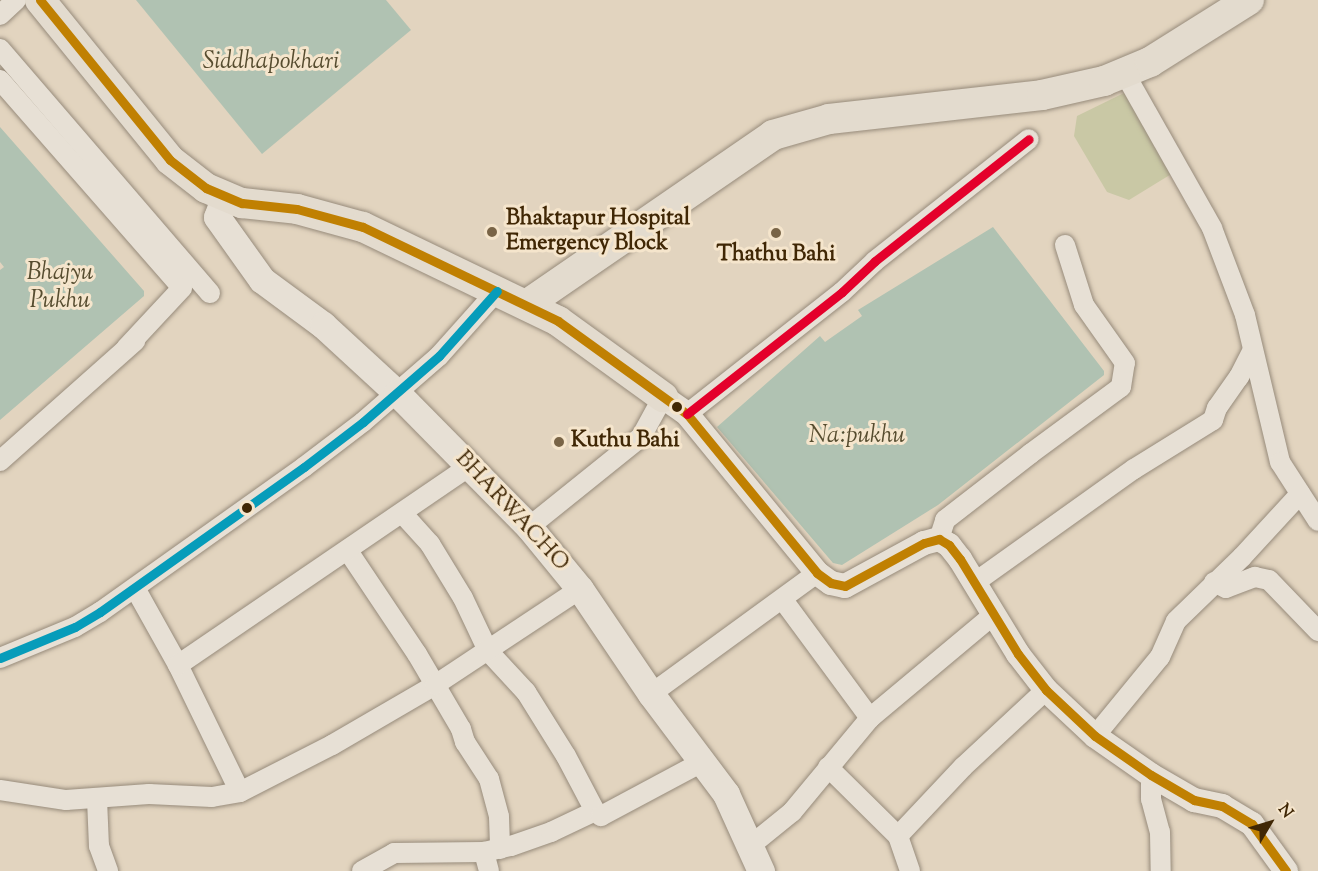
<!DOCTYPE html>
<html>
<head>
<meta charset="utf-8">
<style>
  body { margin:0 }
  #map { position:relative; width:1318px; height:871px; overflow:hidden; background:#e2d4bf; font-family:"Sorts Mill Goudy",serif }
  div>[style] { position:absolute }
  .green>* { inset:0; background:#c9c8a5 }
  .water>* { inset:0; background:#b0c2b2 }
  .roads { filter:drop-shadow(0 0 2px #978b7b) drop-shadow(0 0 2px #978b7b) }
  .minor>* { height:20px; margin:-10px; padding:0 10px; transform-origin:10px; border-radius:10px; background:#e7e0d5 }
  .tertiary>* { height:24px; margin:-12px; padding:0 12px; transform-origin:12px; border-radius:12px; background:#e7e0d5 }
  .secondary>* { height:27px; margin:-13.5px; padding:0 13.5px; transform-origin:13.5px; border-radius:13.5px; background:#e7e0d5 }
  .primary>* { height:30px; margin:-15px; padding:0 15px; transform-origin:15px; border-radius:15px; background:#e3dbce }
  .bus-1>* { height:9px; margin:-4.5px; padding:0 4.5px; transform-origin:4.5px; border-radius:4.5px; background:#c08002 }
  .bus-2>* { height:9px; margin:-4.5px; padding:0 4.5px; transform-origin:4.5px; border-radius:4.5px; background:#e4002b }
  .bus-3>* { height:9px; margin:-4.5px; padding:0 4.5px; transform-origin:4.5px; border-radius:4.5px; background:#069cba }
  .dots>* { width:16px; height:16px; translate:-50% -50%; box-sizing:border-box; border:3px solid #f5e5cc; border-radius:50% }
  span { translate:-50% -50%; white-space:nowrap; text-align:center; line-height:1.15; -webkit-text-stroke:6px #f5e5cc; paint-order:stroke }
  .poi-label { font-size:22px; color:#402705; font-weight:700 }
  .left { translate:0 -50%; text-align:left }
  .street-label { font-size:22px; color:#402705 }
  .water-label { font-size:24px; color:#564c2f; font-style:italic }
  .north { position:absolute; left:1240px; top:793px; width:60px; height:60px; -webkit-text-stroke:4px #f5e5cc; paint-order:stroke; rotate:52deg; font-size:16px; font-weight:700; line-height:24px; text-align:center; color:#402705 }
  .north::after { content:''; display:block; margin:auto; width:21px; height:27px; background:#402705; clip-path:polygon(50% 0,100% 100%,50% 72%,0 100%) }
</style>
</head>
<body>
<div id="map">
  <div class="green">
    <i style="clip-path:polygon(1126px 92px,1173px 173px,1129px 200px,1107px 192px,1074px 136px,1077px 116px)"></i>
  </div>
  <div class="water">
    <i style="clip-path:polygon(136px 0,386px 0,411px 30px,262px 154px)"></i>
    <i style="clip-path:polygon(0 127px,144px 291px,144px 296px,0 420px,0 270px,4px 267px,0 262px)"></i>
    <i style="clip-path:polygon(993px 227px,1104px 371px,1104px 375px,938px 505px,842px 565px,833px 563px,717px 427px,820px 336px,825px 342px,862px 316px,858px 310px)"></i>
  </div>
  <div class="roads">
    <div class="minor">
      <i style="left:0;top:15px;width:22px;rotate:-43deg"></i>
      <i style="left:0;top:49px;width:322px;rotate:49.3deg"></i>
      <i style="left:1125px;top:74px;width:177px;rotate:60.5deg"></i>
      <i style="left:1212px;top:228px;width:93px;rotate:69.2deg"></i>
      <i style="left:1245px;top:315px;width:151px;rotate:76.6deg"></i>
      <i style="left:1280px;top:462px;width:70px;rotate:57.2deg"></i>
      <i style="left:0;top:80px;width:276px;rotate:48.8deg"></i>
      <i style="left:182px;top:288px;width:82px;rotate:133deg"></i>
      <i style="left:687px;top:414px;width:197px;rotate:-38.2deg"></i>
      <i style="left:842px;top:292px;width:45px;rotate:-43.2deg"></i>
      <i style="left:875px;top:261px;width:196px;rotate:-38.4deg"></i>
      <i style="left:0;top:461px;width:181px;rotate:-41.6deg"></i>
      <i style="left:402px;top:513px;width:42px;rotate:47.9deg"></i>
      <i style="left:430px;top:544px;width:63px;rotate:58.6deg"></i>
      <i style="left:463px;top:598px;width:59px;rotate:64.7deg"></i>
      <i style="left:488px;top:651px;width:56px;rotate:47.2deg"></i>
      <i style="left:526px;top:692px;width:75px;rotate:58deg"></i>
      <i style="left:566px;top:756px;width:62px;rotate:62.2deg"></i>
      <i style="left:529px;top:527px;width:144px;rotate:-38.8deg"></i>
      <i style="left:641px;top:437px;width:46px;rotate:-61.2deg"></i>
      <i style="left:939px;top:539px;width:20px;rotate:-72deg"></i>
      <i style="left:945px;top:520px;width:108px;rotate:-37.8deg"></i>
      <i style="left:1030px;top:454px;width:113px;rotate:-36.4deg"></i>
      <i style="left:1121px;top:387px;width:24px;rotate:-81deg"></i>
      <i style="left:1125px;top:363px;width:71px;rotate:-125.3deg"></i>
      <i style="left:1084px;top:305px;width:63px;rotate:-107.6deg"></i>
      <i style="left:348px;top:551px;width:124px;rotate:56.2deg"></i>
      <i style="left:417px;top:654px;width:87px;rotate:59.6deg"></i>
      <i style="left:461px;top:729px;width:14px;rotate:73deg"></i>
      <i style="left:465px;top:742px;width:44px;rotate:57deg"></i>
      <i style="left:489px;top:779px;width:39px;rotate:75deg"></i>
      <i style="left:499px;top:817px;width:32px;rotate:88deg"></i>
      <i style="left:1214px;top:582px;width:13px;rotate:27deg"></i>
      <i style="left:1226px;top:588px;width:31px;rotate:-21deg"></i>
      <i style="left:1255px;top:577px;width:14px;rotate:12deg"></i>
      <i style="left:1269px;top:580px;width:71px;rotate:46.1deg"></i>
      <i style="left:974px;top:583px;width:196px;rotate:-35.5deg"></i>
      <i style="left:1134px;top:469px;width:93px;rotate:-31.8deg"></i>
      <i style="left:1213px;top:420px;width:13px;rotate:-72deg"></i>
      <i style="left:1217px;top:408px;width:38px;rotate:-55deg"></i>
      <i style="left:1239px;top:377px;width:30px;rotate:-63deg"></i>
      <i style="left:135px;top:588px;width:88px;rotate:60.8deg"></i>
      <i style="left:783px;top:600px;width:147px;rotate:53.6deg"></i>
      <i style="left:0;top:658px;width:81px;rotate:-22.5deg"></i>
      <i style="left:75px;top:627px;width:29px;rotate:-31deg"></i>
      <i style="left:100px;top:612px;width:250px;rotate:-35.4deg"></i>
      <i style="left:304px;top:467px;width:74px;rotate:-37.3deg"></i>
      <i style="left:363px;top:422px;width:101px;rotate:-41deg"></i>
      <i style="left:439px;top:356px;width:87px;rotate:-48.3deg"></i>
      <i style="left:651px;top:694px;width:205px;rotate:-36.1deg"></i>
      <i style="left:1095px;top:736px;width:102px;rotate:-50.6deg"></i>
      <i style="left:1160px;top:657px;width:39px;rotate:-66deg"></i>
      <i style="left:1176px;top:621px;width:92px;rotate:-44.1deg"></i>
      <i style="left:1242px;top:557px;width:86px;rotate:-47.4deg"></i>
      <i style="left:828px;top:767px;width:98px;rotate:44.6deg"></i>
      <i style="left:898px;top:836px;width:37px;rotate:71deg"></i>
      <i style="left:1151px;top:775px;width:24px;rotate:90deg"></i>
      <i style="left:1151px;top:799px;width:34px;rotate:75deg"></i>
      <i style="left:1160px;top:832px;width:39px;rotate:89deg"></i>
      <i style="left:0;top:790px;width:67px;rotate:8.6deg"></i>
      <i style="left:66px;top:800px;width:83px;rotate:-4.1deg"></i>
      <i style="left:149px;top:794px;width:63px;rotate:2.7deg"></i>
      <i style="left:212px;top:797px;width:28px;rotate:-10deg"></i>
      <i style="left:240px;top:792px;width:103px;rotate:-27.1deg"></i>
      <i style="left:332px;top:745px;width:119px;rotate:-30.2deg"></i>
      <i style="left:435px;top:685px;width:174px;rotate:-33.5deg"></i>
      <i style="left:240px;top:792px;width:141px;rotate:-116deg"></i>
      <i style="left:178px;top:665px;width:353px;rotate:-34.3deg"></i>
      <i style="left:97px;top:799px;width:47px;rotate:87.6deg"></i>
      <i style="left:99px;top:846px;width:27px;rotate:70deg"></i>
      <i style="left:898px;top:836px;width:95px;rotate:-46.7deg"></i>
      <i style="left:963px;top:767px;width:113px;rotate:-42.9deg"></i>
      <i style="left:750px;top:846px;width:54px;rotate:-39deg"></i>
      <i style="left:792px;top:812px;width:122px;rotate:-50.3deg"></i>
      <i style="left:870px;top:718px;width:160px;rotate:-39.9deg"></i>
      <i style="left:362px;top:871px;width:37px;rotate:-29deg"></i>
      <i style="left:394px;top:853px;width:90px;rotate:-0.6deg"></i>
      <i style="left:489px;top:871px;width:20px;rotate:-105deg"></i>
      <i style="left:484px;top:852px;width:28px;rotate:-13deg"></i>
      <i style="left:511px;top:846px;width:42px;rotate:-19.3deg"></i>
      <i style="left:551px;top:832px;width:49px;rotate:-25.5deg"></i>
      <i style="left:595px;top:811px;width:8px;rotate:40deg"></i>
      <i style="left:601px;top:816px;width:115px;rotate:-28.1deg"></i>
    </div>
    <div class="tertiary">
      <i style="left:663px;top:397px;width:29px;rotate:35deg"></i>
      <i style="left:687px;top:414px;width:205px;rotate:50.7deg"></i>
      <i style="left:817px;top:573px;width:17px;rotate:36deg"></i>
      <i style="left:831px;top:583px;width:14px;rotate:12deg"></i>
      <i style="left:845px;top:586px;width:90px;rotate:-28.6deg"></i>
      <i style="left:924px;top:543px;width:16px;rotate:-15deg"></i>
      <i style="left:939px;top:539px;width:12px;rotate:31deg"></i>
      <i style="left:949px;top:545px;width:18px;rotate:52deg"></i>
      <i style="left:960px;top:559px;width:111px;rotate:58.6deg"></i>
      <i style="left:1018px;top:654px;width:46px;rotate:52.1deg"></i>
      <i style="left:1046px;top:690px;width:67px;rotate:43.2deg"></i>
      <i style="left:1095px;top:736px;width:68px;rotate:34.9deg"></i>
      <i style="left:1151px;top:775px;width:50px;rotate:30.2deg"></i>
      <i style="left:1194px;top:800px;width:29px;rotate:12deg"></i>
      <i style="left:1222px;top:806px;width:35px;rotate:31deg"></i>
      <i style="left:1252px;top:824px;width:58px;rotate:54.1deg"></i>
    </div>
    <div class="secondary">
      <i style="left:224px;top:198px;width:20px;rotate:110deg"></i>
      <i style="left:217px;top:217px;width:77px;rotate:54.5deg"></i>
      <i style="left:262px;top:280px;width:76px;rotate:36.4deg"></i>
      <i style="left:323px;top:325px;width:100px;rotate:42.6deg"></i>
      <i style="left:397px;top:393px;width:188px;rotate:45.4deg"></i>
      <i style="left:529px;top:527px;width:80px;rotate:50.6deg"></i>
      <i style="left:580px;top:589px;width:127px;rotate:55.9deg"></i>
      <i style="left:651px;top:694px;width:125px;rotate:53.1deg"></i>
      <i style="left:726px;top:794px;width:85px;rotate:65.6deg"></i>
    </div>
    <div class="primary">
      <i style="left:40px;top:0;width:206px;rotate:50.9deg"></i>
      <i style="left:170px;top:160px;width:46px;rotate:37.9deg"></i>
      <i style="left:206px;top:188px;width:39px;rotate:23deg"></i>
      <i style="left:242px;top:203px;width:55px;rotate:6.2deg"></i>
      <i style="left:297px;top:209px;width:68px;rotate:15.3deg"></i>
      <i style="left:363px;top:227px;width:216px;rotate:25.7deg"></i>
      <i style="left:558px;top:321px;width:130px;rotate:35.9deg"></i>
      <i style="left:526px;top:305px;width:300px;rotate:-34.5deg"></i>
      <i style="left:773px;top:135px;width:58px;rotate:-15.9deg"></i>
      <i style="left:829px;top:119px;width:214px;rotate:-6.4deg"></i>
      <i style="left:1042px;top:95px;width:64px;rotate:-12.7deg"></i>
      <i style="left:1104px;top:81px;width:50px;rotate:-22.4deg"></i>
      <i style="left:1150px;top:62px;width:117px;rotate:-32.1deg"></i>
    </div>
  </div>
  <div class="bus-1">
    <i style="left:40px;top:0;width:206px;rotate:50.9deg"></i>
    <i style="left:170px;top:160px;width:46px;rotate:37.9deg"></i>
    <i style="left:206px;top:188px;width:39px;rotate:23deg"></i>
    <i style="left:242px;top:203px;width:55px;rotate:6.2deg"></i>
    <i style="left:297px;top:209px;width:68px;rotate:15.3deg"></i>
    <i style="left:363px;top:227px;width:216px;rotate:25.7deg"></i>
    <i style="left:558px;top:321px;width:159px;rotate:35.8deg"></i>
    <i style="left:687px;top:414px;width:205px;rotate:50.7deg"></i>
    <i style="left:817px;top:573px;width:17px;rotate:36deg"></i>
    <i style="left:831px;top:583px;width:14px;rotate:12deg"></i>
    <i style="left:845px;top:586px;width:90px;rotate:-28.6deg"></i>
    <i style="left:924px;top:543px;width:16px;rotate:-15deg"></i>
    <i style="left:939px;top:539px;width:12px;rotate:31deg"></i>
    <i style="left:949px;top:545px;width:18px;rotate:52deg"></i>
    <i style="left:960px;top:559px;width:111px;rotate:58.6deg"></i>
    <i style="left:1018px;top:654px;width:46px;rotate:52.1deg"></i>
    <i style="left:1046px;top:690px;width:67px;rotate:43.2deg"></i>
    <i style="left:1095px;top:736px;width:68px;rotate:34.9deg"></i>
    <i style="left:1151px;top:775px;width:50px;rotate:30.2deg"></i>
    <i style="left:1194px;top:800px;width:29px;rotate:12deg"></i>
    <i style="left:1222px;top:806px;width:35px;rotate:31deg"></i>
    <i style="left:1252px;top:824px;width:58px;rotate:54.1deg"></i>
  </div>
  <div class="bus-2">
    <i style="left:687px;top:414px;width:197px;rotate:-38.2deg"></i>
    <i style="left:842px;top:292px;width:45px;rotate:-43.2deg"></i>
    <i style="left:875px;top:261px;width:196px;rotate:-38.4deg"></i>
  </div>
  <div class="bus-3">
    <i style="left:0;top:658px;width:81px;rotate:-22.5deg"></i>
    <i style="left:75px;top:627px;width:29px;rotate:-31deg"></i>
    <i style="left:100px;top:612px;width:250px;rotate:-35.4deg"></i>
    <i style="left:304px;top:467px;width:74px;rotate:-37.3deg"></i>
    <i style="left:363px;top:422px;width:101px;rotate:-41deg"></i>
    <i style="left:439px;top:356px;width:87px;rotate:-48.3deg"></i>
  </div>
  <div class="dots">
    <i style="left:492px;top:232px;background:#796446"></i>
    <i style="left:776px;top:233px;background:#796446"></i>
    <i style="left:677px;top:407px;background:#402705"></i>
    <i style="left:559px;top:442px;background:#796446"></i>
    <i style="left:247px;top:508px;background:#402705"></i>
  </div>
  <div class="poi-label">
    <span class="left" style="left:506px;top:232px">Bhaktapur Hospital<br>Emergency Block</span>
    <span style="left:776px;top:256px">Thathu Bahi</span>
    <span class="left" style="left:571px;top:442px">Kuthu Bahi</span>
  </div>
  <div class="street-label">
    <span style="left:511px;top:512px;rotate:47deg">BHARWACHO</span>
  </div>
  <div class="water-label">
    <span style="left:271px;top:63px">Siddhapokhari</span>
    <span style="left:60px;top:288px">Bhajyu<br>Pukhu</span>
    <span style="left:857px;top:437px">Na:pukhu</span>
  </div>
  <div class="north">N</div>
</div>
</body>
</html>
